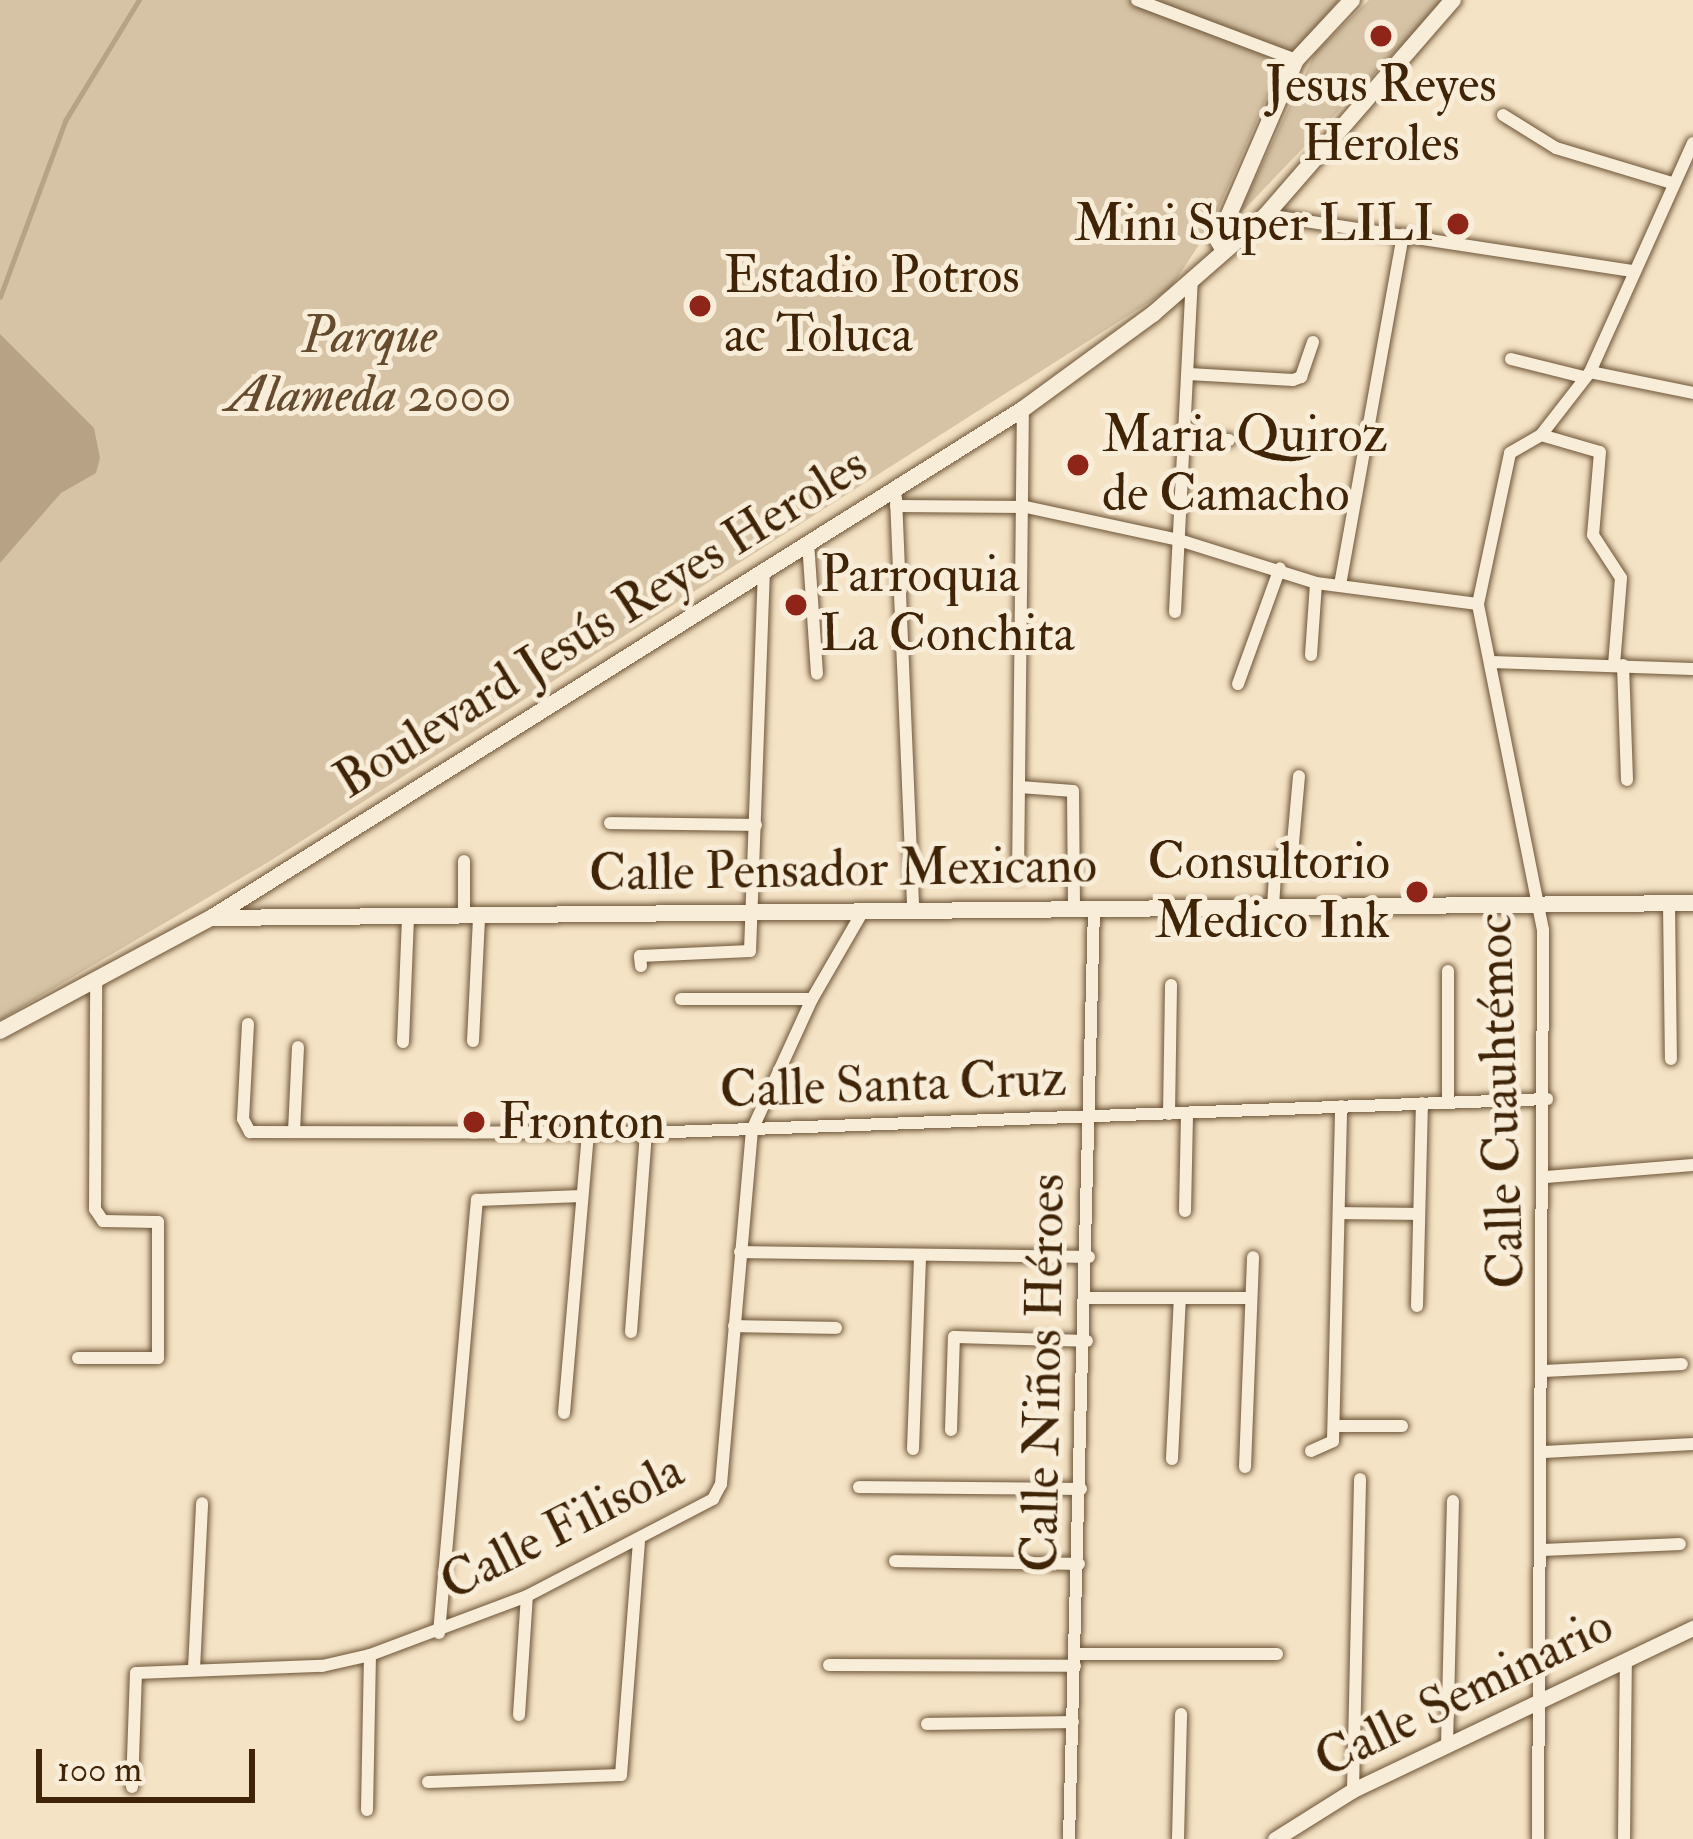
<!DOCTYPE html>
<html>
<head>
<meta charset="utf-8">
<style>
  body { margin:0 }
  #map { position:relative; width:1693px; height:1839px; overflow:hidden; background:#f5e3c5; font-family:"IM FELL Double Pica",serif }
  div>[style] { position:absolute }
  .green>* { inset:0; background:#d6c3a5 }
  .water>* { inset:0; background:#b7a285 }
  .stream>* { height:4.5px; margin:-2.25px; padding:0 2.25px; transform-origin:2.25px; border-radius:2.25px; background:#b7a285 }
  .roads { filter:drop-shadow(0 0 3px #6d5437) drop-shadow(0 0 3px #6d5437) }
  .minor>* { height:12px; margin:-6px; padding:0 6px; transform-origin:6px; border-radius:6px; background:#f8edd9 }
  .tertiary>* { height:15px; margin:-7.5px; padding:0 7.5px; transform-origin:7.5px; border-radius:7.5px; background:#f8edd9 }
  .secondary>* { height:16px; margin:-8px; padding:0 8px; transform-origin:8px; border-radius:8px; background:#f8edd9 }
  .dots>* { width:33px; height:33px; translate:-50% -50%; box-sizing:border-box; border:6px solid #f8edd9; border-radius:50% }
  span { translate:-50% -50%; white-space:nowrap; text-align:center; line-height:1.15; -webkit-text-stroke:10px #f8edd9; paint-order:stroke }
  .poi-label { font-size:51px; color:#402408 }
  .right { translate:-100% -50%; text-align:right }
  .left { translate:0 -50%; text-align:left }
  .park-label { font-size:51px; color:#664c2f; font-style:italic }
  .street-label { font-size:51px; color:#402408 }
  .scale { position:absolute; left:36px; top:1749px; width:219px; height:54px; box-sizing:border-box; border:6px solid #402408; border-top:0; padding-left:15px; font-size:36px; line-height:42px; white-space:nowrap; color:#402408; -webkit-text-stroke:9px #f8edd9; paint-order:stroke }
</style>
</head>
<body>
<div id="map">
  <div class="green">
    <i style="clip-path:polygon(0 0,1339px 0,1278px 72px,1210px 228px,1170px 289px,270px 861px,0 1020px)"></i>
    <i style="clip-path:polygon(1369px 0,1445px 0,1237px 217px,1315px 53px)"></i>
  </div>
  <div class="water">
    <i style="clip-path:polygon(0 334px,94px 428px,100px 458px,96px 473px,61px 493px,0 563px)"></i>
  </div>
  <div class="stream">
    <i style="left:0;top:297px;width:188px;rotate:-69.7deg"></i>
    <i style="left:65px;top:121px;width:142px;rotate:-58.6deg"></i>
  </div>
  <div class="roads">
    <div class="minor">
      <i style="left:1137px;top:0;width:170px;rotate:20.7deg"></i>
      <i style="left:1503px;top:115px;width:62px;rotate:31.9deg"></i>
      <i style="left:1556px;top:148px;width:121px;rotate:16.8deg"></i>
      <i style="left:1266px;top:215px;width:372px;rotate:8.7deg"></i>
      <i style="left:1511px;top:359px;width:74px;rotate:14deg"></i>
      <i style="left:1590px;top:372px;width:105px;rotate:11.5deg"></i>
      <i style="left:1189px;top:374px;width:104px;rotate:3.3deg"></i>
      <i style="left:1293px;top:380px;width:9px;rotate:-21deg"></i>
      <i style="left:1301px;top:377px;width:37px;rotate:-71deg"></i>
      <i style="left:1541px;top:435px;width:61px;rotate:16.1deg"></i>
      <i style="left:1600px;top:452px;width:83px;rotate:94.8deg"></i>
      <i style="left:1593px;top:535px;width:51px;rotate:56.9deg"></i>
      <i style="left:1621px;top:578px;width:87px;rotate:94.6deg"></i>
      <i style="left:1185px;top:440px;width:44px"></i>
      <i style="left:896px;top:498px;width:412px;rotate:87.6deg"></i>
      <i style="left:896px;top:506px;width:130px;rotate:0.4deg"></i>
      <i style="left:1026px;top:507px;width:157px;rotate:12.2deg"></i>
      <i style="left:1179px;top:540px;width:144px;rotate:17.4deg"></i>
      <i style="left:1316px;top:583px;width:163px;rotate:7.4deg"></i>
      <i style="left:808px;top:542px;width:132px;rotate:86.1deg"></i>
      <i style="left:1340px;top:585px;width:356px;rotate:-79.8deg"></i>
      <i style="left:1175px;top:612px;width:331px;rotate:-87.1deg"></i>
      <i style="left:1311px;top:655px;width:72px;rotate:-86deg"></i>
      <i style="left:1491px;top:662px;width:202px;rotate:2deg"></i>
      <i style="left:1623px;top:665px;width:115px;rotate:88deg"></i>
      <i style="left:1238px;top:684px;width:123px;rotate:-70.1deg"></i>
      <i style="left:1020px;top:787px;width:53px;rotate:4.3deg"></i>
      <i style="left:1073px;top:791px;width:119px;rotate:89.5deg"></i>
      <i style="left:610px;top:823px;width:146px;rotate:0.8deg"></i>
      <i style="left:1018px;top:877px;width:468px;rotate:-89.4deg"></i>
      <i style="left:1669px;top:903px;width:156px;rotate:89.3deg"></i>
      <i style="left:1273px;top:906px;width:45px;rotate:-86.2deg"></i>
      <i style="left:1276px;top:861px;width:25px;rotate:-47deg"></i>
      <i style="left:1293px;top:843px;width:67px;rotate:-84.9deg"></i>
      <i style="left:464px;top:916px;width:55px;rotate:-90deg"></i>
      <i style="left:641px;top:966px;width:10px;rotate:-96deg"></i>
      <i style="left:640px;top:956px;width:110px;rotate:-2.6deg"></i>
      <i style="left:750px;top:951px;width:382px;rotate:-87.9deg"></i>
      <i style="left:681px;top:999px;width:131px"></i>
      <i style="left:248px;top:1024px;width:95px;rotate:93deg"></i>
      <i style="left:243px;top:1119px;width:15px;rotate:62deg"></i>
      <i style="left:250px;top:1132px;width:396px;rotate:0.1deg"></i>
      <i style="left:646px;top:1133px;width:902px;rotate:-2.16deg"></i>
      <i style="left:473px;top:1041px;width:124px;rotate:-87.2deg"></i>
      <i style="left:403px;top:1042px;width:124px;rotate:-87.7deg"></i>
      <i style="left:1448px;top:1102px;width:131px;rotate:-90deg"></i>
      <i style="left:1169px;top:1114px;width:129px;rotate:-89.1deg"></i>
      <i style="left:294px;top:1132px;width:85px;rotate:-87.3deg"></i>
      <i style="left:1546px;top:1177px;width:147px;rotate:-4.7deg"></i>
      <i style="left:1185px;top:1211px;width:98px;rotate:-88.8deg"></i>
      <i style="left:1339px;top:1213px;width:80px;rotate:0.7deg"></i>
      <i style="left:740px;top:1252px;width:349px;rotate:0.8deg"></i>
      <i style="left:1088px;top:1298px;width:162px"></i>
      <i style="left:1417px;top:1306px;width:203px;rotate:-88.6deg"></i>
      <i style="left:734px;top:1326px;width:102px;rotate:1.1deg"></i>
      <i style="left:631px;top:1332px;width:200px;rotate:-85.7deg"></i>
      <i style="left:78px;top:1358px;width:80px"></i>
      <i style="left:158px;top:1358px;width:136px;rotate:-90deg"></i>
      <i style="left:158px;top:1222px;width:55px;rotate:-179deg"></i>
      <i style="left:103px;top:1221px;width:14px;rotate:-124deg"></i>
      <i style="left:95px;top:1209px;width:229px;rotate:-89.7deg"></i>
      <i style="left:1545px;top:1371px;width:137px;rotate:-2.9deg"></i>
      <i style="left:564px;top:1413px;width:280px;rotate:-85.1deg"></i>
      <i style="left:1334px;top:1426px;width:68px"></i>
      <i style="left:951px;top:1430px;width:93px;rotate:-88.2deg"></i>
      <i style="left:954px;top:1337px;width:133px;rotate:1.7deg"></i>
      <i style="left:913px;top:1449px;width:193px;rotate:-87.9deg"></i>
      <i style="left:1311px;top:1451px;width:24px;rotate:-24deg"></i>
      <i style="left:1333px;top:1441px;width:335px;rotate:-88.6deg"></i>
      <i style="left:1544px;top:1452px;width:149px;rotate:-3.1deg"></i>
      <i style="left:1172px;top:1459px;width:161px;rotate:-87.2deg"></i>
      <i style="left:1245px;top:1467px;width:210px;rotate:-87.8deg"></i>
      <i style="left:859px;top:1487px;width:222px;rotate:0.5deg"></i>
      <i style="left:1543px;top:1550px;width:137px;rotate:-2.5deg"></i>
      <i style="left:895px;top:1561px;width:184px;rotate:0.9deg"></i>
      <i style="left:439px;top:1633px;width:435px;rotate:-85deg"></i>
      <i style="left:477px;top:1200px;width:105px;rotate:-2.2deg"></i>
      <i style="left:1076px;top:1654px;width:201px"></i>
      <i style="left:829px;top:1665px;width:246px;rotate:0.2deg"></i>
      <i style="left:194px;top:1669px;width:166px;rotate:-87.2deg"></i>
      <i style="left:519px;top:1715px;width:119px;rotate:-86.2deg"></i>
      <i style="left:927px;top:1724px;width:146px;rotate:-0.8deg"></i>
      <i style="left:1447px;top:1745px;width:244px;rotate:-88.6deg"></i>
      <i style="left:428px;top:1782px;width:193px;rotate:-2.1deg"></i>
      <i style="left:621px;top:1775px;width:234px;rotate:-85.6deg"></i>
      <i style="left:132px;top:1787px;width:114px;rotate:-88deg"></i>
      <i style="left:136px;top:1673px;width:186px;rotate:-2.2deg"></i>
      <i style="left:322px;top:1666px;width:49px;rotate:-12.9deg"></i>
      <i style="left:370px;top:1655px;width:168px;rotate:-20.6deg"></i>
      <i style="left:527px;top:1596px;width:210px;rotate:-27.5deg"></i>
      <i style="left:713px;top:1499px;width:17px;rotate:-62deg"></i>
      <i style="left:721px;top:1484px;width:355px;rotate:-85deg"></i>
      <i style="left:752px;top:1130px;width:144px;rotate:-65.4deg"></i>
      <i style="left:812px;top:999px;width:102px;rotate:-59.9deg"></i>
      <i style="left:1353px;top:1790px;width:311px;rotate:-88.7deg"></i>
      <i style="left:367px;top:1810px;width:155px;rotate:-88.9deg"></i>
      <i style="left:1069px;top:1839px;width:930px;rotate:-88.46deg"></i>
      <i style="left:1178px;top:1839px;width:125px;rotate:-88.6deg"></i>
      <i style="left:1538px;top:1839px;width:909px;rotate:-89.68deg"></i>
      <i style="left:1543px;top:930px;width:332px;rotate:-101.3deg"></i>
      <i style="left:1478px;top:604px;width:154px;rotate:-78deg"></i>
      <i style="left:1510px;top:453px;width:36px;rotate:-30deg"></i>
      <i style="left:1541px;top:435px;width:80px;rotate:-52.1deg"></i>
      <i style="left:1590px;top:372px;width:251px;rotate:-65.8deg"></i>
      <i style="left:1624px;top:1839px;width:178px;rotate:-89.4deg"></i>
    </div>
    <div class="tertiary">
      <i style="left:1275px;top:1839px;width:92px;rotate:-32.1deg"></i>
      <i style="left:1353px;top:1790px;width:377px;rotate:-25.5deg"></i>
    </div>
    <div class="secondary">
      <i style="left:1224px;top:251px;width:13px;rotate:-119deg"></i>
      <i style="left:1218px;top:240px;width:196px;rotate:-66.6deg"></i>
      <i style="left:1296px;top:60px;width:82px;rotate:-47deg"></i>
      <i style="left:212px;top:918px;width:1481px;rotate:-0.58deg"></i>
      <i style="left:0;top:1031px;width:239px;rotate:-28.2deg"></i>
      <i style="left:211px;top:918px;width:958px;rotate:-32.08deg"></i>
      <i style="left:1023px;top:409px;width:161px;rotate:-36.2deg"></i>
      <i style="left:1153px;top:314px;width:150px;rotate:-41.2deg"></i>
      <i style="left:1266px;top:215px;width:285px;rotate:-49deg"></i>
    </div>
  </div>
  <div class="dots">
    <i style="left:1381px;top:36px;background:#8f2418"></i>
    <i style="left:1458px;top:224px;background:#8f2418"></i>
    <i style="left:700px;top:306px;background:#8f2418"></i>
    <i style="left:1078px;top:465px;background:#8f2418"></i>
    <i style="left:796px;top:605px;background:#8f2418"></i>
    <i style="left:1417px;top:892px;background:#8f2418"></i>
    <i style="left:474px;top:1122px;background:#8f2418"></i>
  </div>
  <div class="poi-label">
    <span style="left:1381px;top:115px">Jesus Reyes<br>Heroles</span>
    <span class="right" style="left:1434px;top:224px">Mini Super LILI</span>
    <span class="left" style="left:724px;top:306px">Estadio Potros<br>ac Toluca</span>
    <span class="left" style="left:1102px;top:465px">Maria Quiroz<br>de Camacho</span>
    <span class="left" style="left:820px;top:605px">Parroquia<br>La Conchita</span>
    <span class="right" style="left:1390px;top:892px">Consultorio<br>Medico Ink</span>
    <span class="left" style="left:498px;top:1122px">Fronton</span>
  </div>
  <div class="park-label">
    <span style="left:369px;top:366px">Parque<br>Alameda 2000</span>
  </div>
  <div class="street-label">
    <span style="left:601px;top:623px;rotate:-32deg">Boulevard Jesús Reyes Heroles</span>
    <span style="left:843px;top:870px;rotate:-1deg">Calle Pensador Mexicano</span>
    <span style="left:893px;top:1085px;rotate:-2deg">Calle Santa Cruz</span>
    <span style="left:1501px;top:1101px;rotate:-92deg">Calle Cuauhtémoc</span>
    <span style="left:1044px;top:1373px;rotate:-89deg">Calle Niños Héroes</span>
    <span style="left:562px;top:1527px;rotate:-27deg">Calle Filisola</span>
    <span style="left:1464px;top:1693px;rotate:-26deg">Calle Seminario</span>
  </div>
  <div class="scale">100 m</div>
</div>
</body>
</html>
